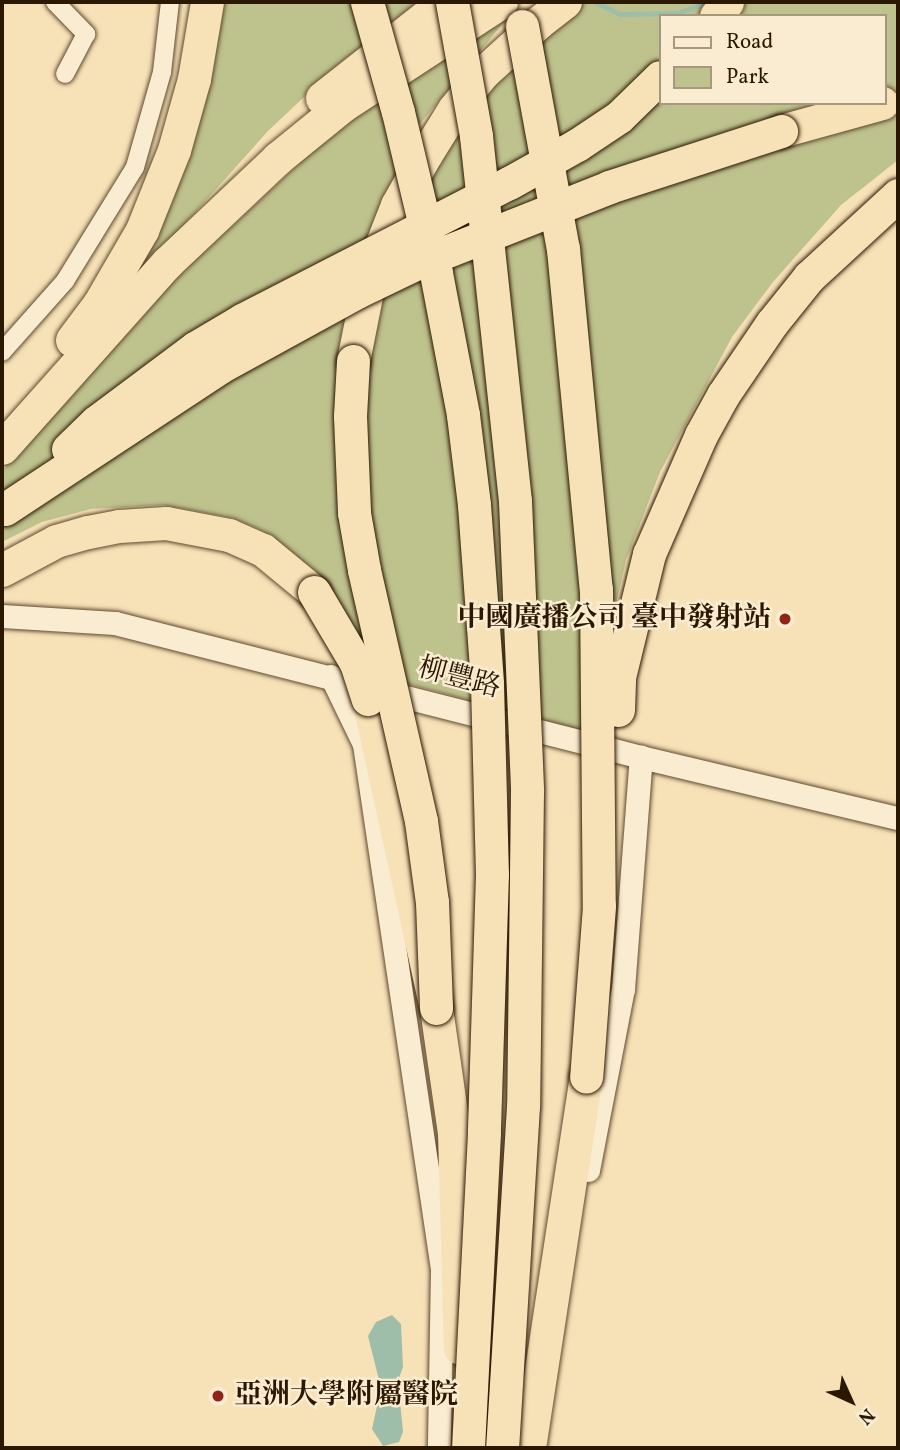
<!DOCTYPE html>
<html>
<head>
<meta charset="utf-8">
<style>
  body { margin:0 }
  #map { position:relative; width:900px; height:1450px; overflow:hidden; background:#f7e1b7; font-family:Vollkorn,"Noto Serif TC",serif }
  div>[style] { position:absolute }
  .green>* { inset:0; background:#bec28d }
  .water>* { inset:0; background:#9ebeaa }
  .stream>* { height:5px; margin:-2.5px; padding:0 2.5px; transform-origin:2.5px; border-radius:2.5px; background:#9ebeaa }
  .roads { filter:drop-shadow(0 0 2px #5e4a2f) drop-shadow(0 0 2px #5e4a2f) }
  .minor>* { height:18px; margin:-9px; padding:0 9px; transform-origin:9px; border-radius:9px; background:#faecd0 }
  .tertiary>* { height:23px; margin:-11.5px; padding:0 11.5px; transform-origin:11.5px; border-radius:11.5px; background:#faecd0 }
  .motorway>* { height:33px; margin:-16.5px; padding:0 16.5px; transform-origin:16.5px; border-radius:16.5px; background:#f7e1b7 }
  .bridges { filter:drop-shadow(0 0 2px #2b1802) drop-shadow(0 0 2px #2b1802) }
  .motorway-bridge>* { height:33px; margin:-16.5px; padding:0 16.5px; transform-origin:16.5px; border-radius:16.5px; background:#f7e1b7 }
  .dots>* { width:19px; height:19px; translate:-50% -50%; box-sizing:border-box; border:4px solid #faecd0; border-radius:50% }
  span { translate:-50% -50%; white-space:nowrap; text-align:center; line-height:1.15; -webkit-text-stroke:5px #faecd0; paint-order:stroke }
  .poi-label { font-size:28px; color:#2b1802; font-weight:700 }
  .right { translate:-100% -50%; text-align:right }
  .left { translate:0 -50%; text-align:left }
  .street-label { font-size:28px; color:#2b1802 }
  .frame { position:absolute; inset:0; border:4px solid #2b1802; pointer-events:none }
  .legend { position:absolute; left:659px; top:14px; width:228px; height:91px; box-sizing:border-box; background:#faecd0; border:2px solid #a7977e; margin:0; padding:9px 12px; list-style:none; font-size:21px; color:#2b1802 }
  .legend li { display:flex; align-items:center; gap:14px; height:35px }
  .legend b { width:35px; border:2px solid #a7977e }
  .north { position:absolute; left:816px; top:1366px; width:70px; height:70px; -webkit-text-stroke:5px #faecd0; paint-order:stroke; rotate:135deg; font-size:19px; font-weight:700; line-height:28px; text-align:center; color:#2b1802 }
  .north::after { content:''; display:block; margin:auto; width:24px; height:32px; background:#2b1802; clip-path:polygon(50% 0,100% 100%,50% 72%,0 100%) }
</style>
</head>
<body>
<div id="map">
  <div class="green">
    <i style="clip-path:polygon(217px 2px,418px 2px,339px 64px,268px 131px,104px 314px)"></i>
    <i style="clip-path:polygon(evenodd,580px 2px,898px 2px,898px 160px,841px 205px,773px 282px,732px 337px,660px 472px,626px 560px,613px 618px,610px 739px,402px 682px,371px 679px,318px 579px,291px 552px,263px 531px,233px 518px,163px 505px,91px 509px,42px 522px,2px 542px,2px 471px,82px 376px,184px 271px,314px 150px,406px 78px,477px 32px,505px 21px,414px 131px,394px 176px,378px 224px,370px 356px,380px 300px,429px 173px,486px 92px,580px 2px,660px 16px,884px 16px,884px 103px,660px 103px,660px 16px)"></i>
  </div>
  <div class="water">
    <i style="clip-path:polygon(392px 1315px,401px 1324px,403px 1367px,398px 1381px,403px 1432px,399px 1442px,383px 1446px,372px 1429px,381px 1388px,368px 1336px,376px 1322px)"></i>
  </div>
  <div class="stream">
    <i style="left:595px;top:2px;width:28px;rotate:26deg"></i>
    <i style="left:620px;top:14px;width:57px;rotate:-1deg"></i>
    <i style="left:677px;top:13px;width:32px;rotate:-20deg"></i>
  </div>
  <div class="roads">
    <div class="minor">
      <i style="left:55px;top:2px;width:45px;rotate:45.9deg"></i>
      <i style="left:86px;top:34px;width:45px;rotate:117.7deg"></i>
      <i style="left:2px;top:352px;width:95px;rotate:-48.4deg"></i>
      <i style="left:65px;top:281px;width:134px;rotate:-58.4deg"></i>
      <i style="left:135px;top:167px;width:99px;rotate:-74.1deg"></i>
      <i style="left:162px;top:72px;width:70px;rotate:-83.5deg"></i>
    </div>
    <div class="tertiary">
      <i style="left:2px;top:616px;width:113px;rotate:3.5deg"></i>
      <i style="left:115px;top:623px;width:543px;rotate:14.29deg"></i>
      <i style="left:641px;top:757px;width:264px;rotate:13.4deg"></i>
      <i style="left:331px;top:676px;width:76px;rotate:64.1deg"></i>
      <i style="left:364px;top:744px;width:531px;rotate:81.55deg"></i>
      <i style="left:442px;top:1269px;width:179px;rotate:91deg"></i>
      <i style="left:588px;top:1170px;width:184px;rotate:-79.1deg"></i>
      <i style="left:623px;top:989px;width:233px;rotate:-85.6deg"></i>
    </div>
    <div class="motorway">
      <i style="left:716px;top:16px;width:18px;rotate:-52deg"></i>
      <i style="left:322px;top:98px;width:155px;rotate:-38.2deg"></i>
      <i style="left:781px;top:131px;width:105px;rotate:-15.5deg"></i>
      <i style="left:72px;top:340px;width:45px;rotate:-53.1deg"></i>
      <i style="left:99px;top:304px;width:86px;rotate:-59.8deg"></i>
      <i style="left:142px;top:230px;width:86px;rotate:-68.2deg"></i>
      <i style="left:174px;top:150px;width:74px;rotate:-74.3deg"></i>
      <i style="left:194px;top:79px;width:78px;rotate:-80.4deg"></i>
      <i style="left:353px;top:361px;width:92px;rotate:-78.7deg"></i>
      <i style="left:371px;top:271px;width:71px;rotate:-68.5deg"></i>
      <i style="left:397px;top:205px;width:59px;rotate:-60.4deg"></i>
      <i style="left:426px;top:154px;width:53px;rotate:-58.1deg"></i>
      <i style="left:454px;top:109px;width:46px;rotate:-51.1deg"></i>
      <i style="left:483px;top:73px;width:76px;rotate:-42.3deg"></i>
      <i style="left:539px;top:22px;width:33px;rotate:-38deg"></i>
      <i style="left:2px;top:448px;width:249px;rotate:-48.3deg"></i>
      <i style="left:168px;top:262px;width:151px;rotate:-43.4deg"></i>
      <i style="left:278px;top:158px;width:82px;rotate:-39.1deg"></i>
      <i style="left:342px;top:106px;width:190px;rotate:-33.2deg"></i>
      <i style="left:2px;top:570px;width:61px;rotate:-28.2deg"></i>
      <i style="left:56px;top:541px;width:33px;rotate:-16deg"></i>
      <i style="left:88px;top:532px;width:32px;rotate:-11deg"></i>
      <i style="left:119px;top:526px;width:47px;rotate:-3.7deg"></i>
      <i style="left:166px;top:523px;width:64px;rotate:10.8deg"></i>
      <i style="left:229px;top:535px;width:37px;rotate:24deg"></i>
      <i style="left:263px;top:550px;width:66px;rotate:39.5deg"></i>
      <i style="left:368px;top:699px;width:316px;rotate:77.6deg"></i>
      <i style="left:436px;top:1008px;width:126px;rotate:81.8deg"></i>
      <i style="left:454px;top:1133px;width:215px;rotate:88.4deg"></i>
      <i style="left:529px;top:1448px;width:375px;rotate:-81.3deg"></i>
    </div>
  </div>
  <div class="bridges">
    <div class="motorway-bridge">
      <i style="left:367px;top:2px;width:114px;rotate:74.3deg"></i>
      <i style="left:398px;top:112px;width:165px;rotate:76.7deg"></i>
      <i style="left:436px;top:273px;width:145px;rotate:79.2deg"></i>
      <i style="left:463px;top:415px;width:91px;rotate:83deg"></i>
      <i style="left:474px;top:505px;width:179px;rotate:85.8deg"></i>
      <i style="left:487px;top:684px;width:190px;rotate:88.5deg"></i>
      <i style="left:492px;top:874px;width:259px;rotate:91.8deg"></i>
      <i style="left:484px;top:1133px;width:315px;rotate:92.9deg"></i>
      <i style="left:452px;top:2px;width:136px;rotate:79.8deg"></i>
      <i style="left:476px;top:136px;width:367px;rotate:83.9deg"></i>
      <i style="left:515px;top:501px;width:290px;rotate:87.6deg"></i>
      <i style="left:527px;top:791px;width:315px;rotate:90.7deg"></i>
      <i style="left:523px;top:1106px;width:343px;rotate:93.5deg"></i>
      <i style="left:522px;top:26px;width:227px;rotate:79.6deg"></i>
      <i style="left:563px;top:249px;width:342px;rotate:84.5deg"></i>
      <i style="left:596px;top:589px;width:317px;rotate:89.5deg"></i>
      <i style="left:599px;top:906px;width:171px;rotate:94.3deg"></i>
      <i style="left:353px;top:361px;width:55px;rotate:93.1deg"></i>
      <i style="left:350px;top:416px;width:97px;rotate:87.6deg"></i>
      <i style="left:354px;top:513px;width:58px;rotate:80deg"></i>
      <i style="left:364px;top:570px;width:257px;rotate:77.2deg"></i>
      <i style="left:421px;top:821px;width:82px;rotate:82.3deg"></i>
      <i style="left:432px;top:902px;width:106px;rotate:87.8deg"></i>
      <i style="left:68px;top:449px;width:39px;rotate:-44deg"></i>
      <i style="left:96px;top:422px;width:124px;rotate:-36.8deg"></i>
      <i style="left:195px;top:348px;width:55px;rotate:-30.8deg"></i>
      <i style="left:242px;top:320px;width:300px;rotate:-27.2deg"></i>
      <i style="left:509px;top:183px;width:78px;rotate:-29.2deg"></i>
      <i style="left:577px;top:145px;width:50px;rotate:-33.7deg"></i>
      <i style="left:619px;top:117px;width:57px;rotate:-44.3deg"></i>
      <i style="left:5px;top:509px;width:258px;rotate:-33.4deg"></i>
      <i style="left:220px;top:367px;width:156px;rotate:-28.7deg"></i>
      <i style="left:357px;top:292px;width:64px;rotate:-25.8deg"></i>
      <i style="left:415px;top:264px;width:209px;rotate:-21.6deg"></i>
      <i style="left:609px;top:187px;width:181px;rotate:-18deg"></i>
      <i style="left:314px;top:592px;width:82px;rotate:59.4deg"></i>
      <i style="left:356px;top:663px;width:38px;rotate:72deg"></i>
      <i style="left:618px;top:710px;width:33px;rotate:-88deg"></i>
      <i style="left:619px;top:677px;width:127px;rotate:-76.3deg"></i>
      <i style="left:649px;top:554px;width:130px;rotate:-66.4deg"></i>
      <i style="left:701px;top:435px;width:46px;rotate:-61.2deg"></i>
      <i style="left:723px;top:395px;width:87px;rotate:-55.8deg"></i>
      <i style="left:772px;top:323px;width:59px;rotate:-51.2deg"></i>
      <i style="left:809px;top:277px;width:121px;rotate:-42.7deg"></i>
    </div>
  </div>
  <div class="dots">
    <i style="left:785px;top:619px;background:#8f2418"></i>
    <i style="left:218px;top:1396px;background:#8f2418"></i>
  </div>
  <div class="poi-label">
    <span class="right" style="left:771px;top:619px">中國廣播公司 臺中發射站</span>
    <span class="left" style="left:234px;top:1396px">亞洲大學附屬醫院</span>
  </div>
  <div class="street-label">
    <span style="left:459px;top:679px;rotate:15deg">柳豐路</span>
  </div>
  <div class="frame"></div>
  <ul class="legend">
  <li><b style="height:9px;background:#faecd0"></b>Road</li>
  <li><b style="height:19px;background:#bec28d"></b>Park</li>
  </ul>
  <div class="north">N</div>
</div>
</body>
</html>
